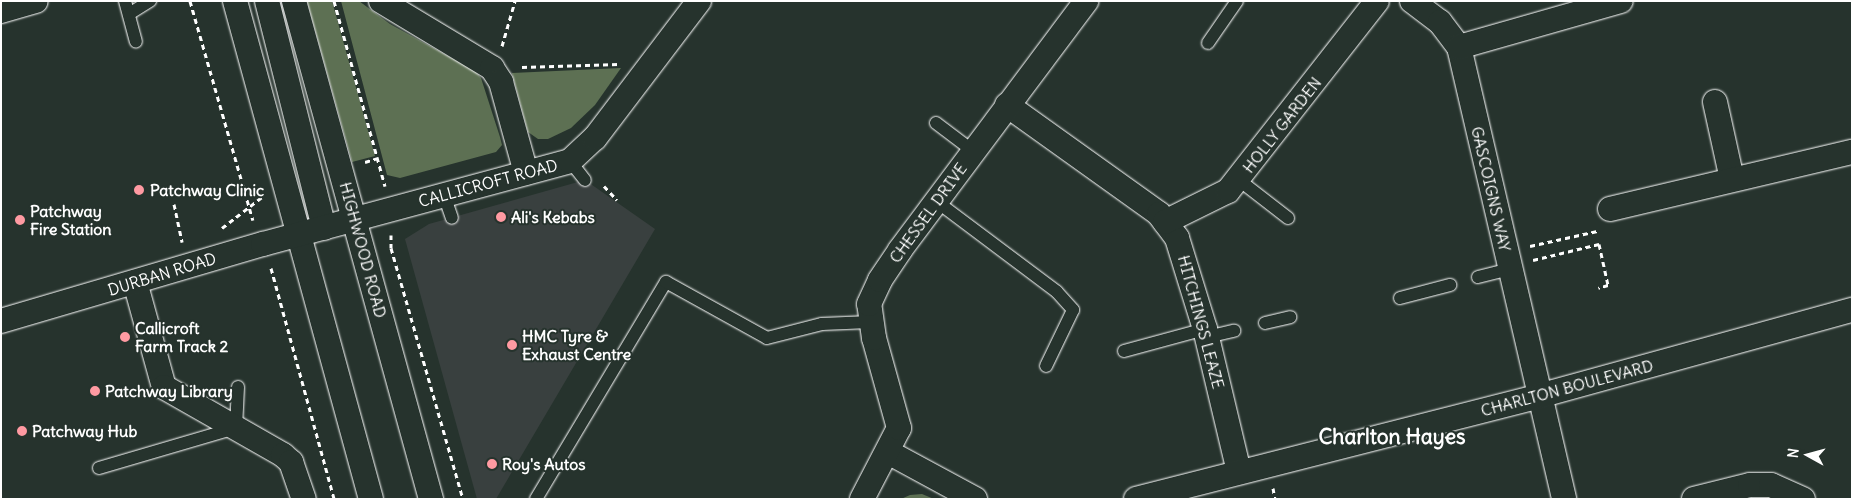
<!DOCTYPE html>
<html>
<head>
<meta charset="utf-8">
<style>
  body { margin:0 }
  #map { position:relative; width:1853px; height:500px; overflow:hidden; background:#26332d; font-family:Delius,sans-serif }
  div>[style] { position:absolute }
  .built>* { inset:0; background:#39403f }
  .green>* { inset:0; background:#5d7053 }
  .path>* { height:3px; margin-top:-1.5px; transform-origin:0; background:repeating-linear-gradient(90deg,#fff 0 5px,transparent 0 9px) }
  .roads { filter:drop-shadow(0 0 1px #fff) drop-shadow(0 0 1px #fff) }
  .lane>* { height:12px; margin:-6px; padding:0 6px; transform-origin:6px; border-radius:6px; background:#26332d }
  .street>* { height:24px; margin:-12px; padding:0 12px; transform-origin:12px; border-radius:12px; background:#26332d }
  .dots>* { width:14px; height:14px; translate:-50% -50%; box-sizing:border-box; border:2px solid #26332d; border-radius:50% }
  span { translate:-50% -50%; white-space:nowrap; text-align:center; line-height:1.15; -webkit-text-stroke:4px #26332d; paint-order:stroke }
  .street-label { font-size:16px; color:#fff }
  .poi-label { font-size:16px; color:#fff; font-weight:700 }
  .left { translate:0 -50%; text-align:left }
  .district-label { font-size:21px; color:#fff; font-weight:700 }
  .frame { position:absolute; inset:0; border:2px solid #fff; pointer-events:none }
  .north { position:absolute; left:1783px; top:430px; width:50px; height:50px; -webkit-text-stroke:4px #26332d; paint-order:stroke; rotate:277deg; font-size:14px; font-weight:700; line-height:20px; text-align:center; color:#fff }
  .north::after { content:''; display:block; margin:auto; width:18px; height:22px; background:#fff; clip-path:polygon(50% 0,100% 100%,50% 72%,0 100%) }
</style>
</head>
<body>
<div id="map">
  <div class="built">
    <i style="clip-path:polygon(585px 180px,655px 229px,496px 499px,477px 499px,405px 239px,429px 224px)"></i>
  </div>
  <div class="green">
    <i style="clip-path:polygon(307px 1px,332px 1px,375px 156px,352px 162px)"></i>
    <i style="clip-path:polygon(341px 1px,359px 1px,390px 24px,475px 71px,481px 78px,500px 137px,502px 145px,496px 152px,400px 178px,387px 175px)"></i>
    <i style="clip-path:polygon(621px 68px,595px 105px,571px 128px,548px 139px,538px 139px,528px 132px,512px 73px)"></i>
    <i style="clip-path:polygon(922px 494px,934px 499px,901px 499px,910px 495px)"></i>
  </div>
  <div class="path">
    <i style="left:190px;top:1px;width:228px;rotate:74deg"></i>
    <i style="left:334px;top:1px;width:192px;rotate:74.6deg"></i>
    <i style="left:502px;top:46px;width:47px;rotate:-73.9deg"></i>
    <i style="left:522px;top:67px;width:97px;rotate:-1.8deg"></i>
    <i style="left:365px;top:162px;width:14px;rotate:-17deg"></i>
    <i style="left:604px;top:186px;width:19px;rotate:47deg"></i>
    <i style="left:174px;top:204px;width:39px;rotate:78deg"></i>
    <i style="left:222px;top:228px;width:51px;rotate:-37.8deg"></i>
    <i style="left:391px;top:235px;width:13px;rotate:90deg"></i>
    <i style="left:391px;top:248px;width:261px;rotate:74deg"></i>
    <i style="left:1530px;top:246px;width:69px;rotate:-12.6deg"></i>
    <i style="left:1533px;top:260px;width:68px;rotate:-13.6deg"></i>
    <i style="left:1599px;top:244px;width:42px;rotate:77.6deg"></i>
    <i style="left:1608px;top:285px;width:10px;rotate:163deg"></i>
    <i style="left:271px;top:268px;width:239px;rotate:74.7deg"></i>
    <i style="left:173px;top:330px;width:12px;rotate:-9deg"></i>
    <i style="left:1273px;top:488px;width:11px;rotate:80deg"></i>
  </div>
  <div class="roads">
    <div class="lane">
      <i style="left:125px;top:1px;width:42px;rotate:75deg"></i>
      <i style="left:129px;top:14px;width:25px;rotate:-32deg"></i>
      <i style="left:1208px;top:43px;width:51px;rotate:-55.4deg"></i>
      <i style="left:936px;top:123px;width:46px;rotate:37.1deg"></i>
      <i style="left:570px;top:161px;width:24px;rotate:52deg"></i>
      <i style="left:1239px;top:180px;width:62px;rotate:37.8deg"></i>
      <i style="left:444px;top:195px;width:24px;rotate:71deg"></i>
      <i style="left:936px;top:201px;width:151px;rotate:36.9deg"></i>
      <i style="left:1057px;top:292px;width:24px;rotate:48deg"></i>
      <i style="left:1073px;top:310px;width:62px;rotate:115.7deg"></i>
      <i style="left:1478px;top:277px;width:32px;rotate:-14deg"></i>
      <i style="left:1400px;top:298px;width:52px;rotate:-14.6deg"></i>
      <i style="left:1265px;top:323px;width:26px;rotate:-13deg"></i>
      <i style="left:1207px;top:337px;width:28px;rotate:-13deg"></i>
      <i style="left:1124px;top:351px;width:84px;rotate:-15.2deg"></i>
      <i style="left:99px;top:468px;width:143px;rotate:-16.3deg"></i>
      <i style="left:236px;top:428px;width:41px;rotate:-87.2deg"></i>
      <i style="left:536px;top:499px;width:253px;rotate:-59.1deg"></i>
      <i style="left:666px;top:282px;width:115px;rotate:29deg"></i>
      <i style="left:767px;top:338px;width:57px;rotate:-14.3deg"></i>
      <i style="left:822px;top:324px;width:48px;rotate:-2.4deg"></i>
    </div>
    <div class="street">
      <i style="left:235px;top:1px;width:516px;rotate:74.73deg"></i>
      <i style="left:267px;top:1px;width:234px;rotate:75.9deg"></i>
      <i style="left:294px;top:1px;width:517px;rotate:74.62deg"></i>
      <i style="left:381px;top:1px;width:130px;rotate:31.1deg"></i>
      <i style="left:492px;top:68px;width:17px;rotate:57deg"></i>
      <i style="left:501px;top:82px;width:94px;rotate:74.6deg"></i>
      <i style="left:1412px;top:1px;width:35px;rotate:37deg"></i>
      <i style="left:1440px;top:22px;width:31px;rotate:53deg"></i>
      <i style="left:1459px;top:47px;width:464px;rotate:76.9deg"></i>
      <i style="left:1px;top:11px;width:36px;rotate:-16deg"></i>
      <i style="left:1459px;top:47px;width:168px;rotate:-15.9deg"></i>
      <i style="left:1715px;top:102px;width:79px;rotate:77.6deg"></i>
      <i style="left:1007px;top:105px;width:187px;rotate:35.6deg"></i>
      <i style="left:1159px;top:214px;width:30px;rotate:53deg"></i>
      <i style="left:1177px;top:238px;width:95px;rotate:72.9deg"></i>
      <i style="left:1205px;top:329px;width:147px;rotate:76.6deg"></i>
      <i style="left:1610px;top:209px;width:249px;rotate:-13.3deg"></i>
      <i style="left:1165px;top:222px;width:70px;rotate:-26.2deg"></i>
      <i style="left:1228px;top:191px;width:241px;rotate:-51.9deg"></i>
      <i style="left:135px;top:282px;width:109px;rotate:74.6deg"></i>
      <i style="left:164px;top:387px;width:137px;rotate:29.7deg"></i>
      <i style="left:283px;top:455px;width:11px;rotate:41deg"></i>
      <i style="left:291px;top:462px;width:39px;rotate:71deg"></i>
      <i style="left:1px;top:321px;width:273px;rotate:-16.4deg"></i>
      <i style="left:263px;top:244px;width:318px;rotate:-15.1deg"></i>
      <i style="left:570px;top:161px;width:34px;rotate:-43deg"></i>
      <i style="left:595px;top:138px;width:172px;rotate:-52.8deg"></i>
      <i style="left:888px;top:452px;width:99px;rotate:28.4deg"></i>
      <i style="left:862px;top:499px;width:80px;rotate:-62.5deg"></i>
      <i style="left:899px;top:428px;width:93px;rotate:-105.5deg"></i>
      <i style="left:874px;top:338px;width:34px;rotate:-98deg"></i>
      <i style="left:869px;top:304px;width:26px;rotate:-65deg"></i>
      <i style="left:880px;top:280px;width:36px;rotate:-56deg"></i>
      <i style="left:900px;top:250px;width:311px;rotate:-53.2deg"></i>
      <i style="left:1136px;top:499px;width:416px;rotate:-14.3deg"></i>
      <i style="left:1539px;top:396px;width:325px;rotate:-15.4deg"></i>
      <i style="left:1694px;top:499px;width:58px;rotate:-14deg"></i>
      <i style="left:1750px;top:485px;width:21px"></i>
      <i style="left:1771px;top:485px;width:35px;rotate:24deg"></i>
    </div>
  </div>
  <div class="dots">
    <i style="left:139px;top:190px;background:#ff9aa2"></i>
    <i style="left:501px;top:217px;background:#ff9aa2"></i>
    <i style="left:20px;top:220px;background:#ff9aa2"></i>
    <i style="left:125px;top:337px;background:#ff9aa2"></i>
    <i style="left:512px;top:345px;background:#ff9aa2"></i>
    <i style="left:95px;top:391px;background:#ff9aa2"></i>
    <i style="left:22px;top:431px;background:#ff9aa2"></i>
    <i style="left:492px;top:464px;background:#ff9aa2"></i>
  </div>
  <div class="street-label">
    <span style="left:1282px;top:125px;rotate:-52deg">HOLLY GARDEN</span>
    <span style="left:488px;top:183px;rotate:-15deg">CALLICROFT ROAD</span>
    <span style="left:1491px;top:189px;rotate:77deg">GASCOIGNS WAY</span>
    <span style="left:928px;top:213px;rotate:-54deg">CHESSEL DRIVE</span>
    <span style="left:363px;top:250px;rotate:75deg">HIGHWOOD ROAD</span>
    <span style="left:162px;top:274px;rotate:-17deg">DURBAN ROAD</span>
    <span style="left:1201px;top:322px;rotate:75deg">HITCHINGS LEAZE</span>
    <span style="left:1567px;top:388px;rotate:-15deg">CHARLTON BOULEVARD</span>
  </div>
  <div class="poi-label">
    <span class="left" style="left:150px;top:190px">Patchway Clinic</span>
    <span class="left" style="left:30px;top:220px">Patchway<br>Fire Station</span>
    <span class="left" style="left:511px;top:217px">Ali's Kebabs</span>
    <span class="left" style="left:135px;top:337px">Callicroft<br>Farm Track 2</span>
    <span class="left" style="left:522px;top:345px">HMC Tyre &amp;<br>Exhaust Centre</span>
    <span class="left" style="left:105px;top:391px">Patchway Library</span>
    <span class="left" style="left:32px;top:431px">Patchway Hub</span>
    <span class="left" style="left:502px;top:464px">Roy's Autos</span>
  </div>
  <div class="district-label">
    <span style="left:1392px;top:437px">Charlton Hayes</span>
  </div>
  <div class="frame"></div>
  <div class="north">N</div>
</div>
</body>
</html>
